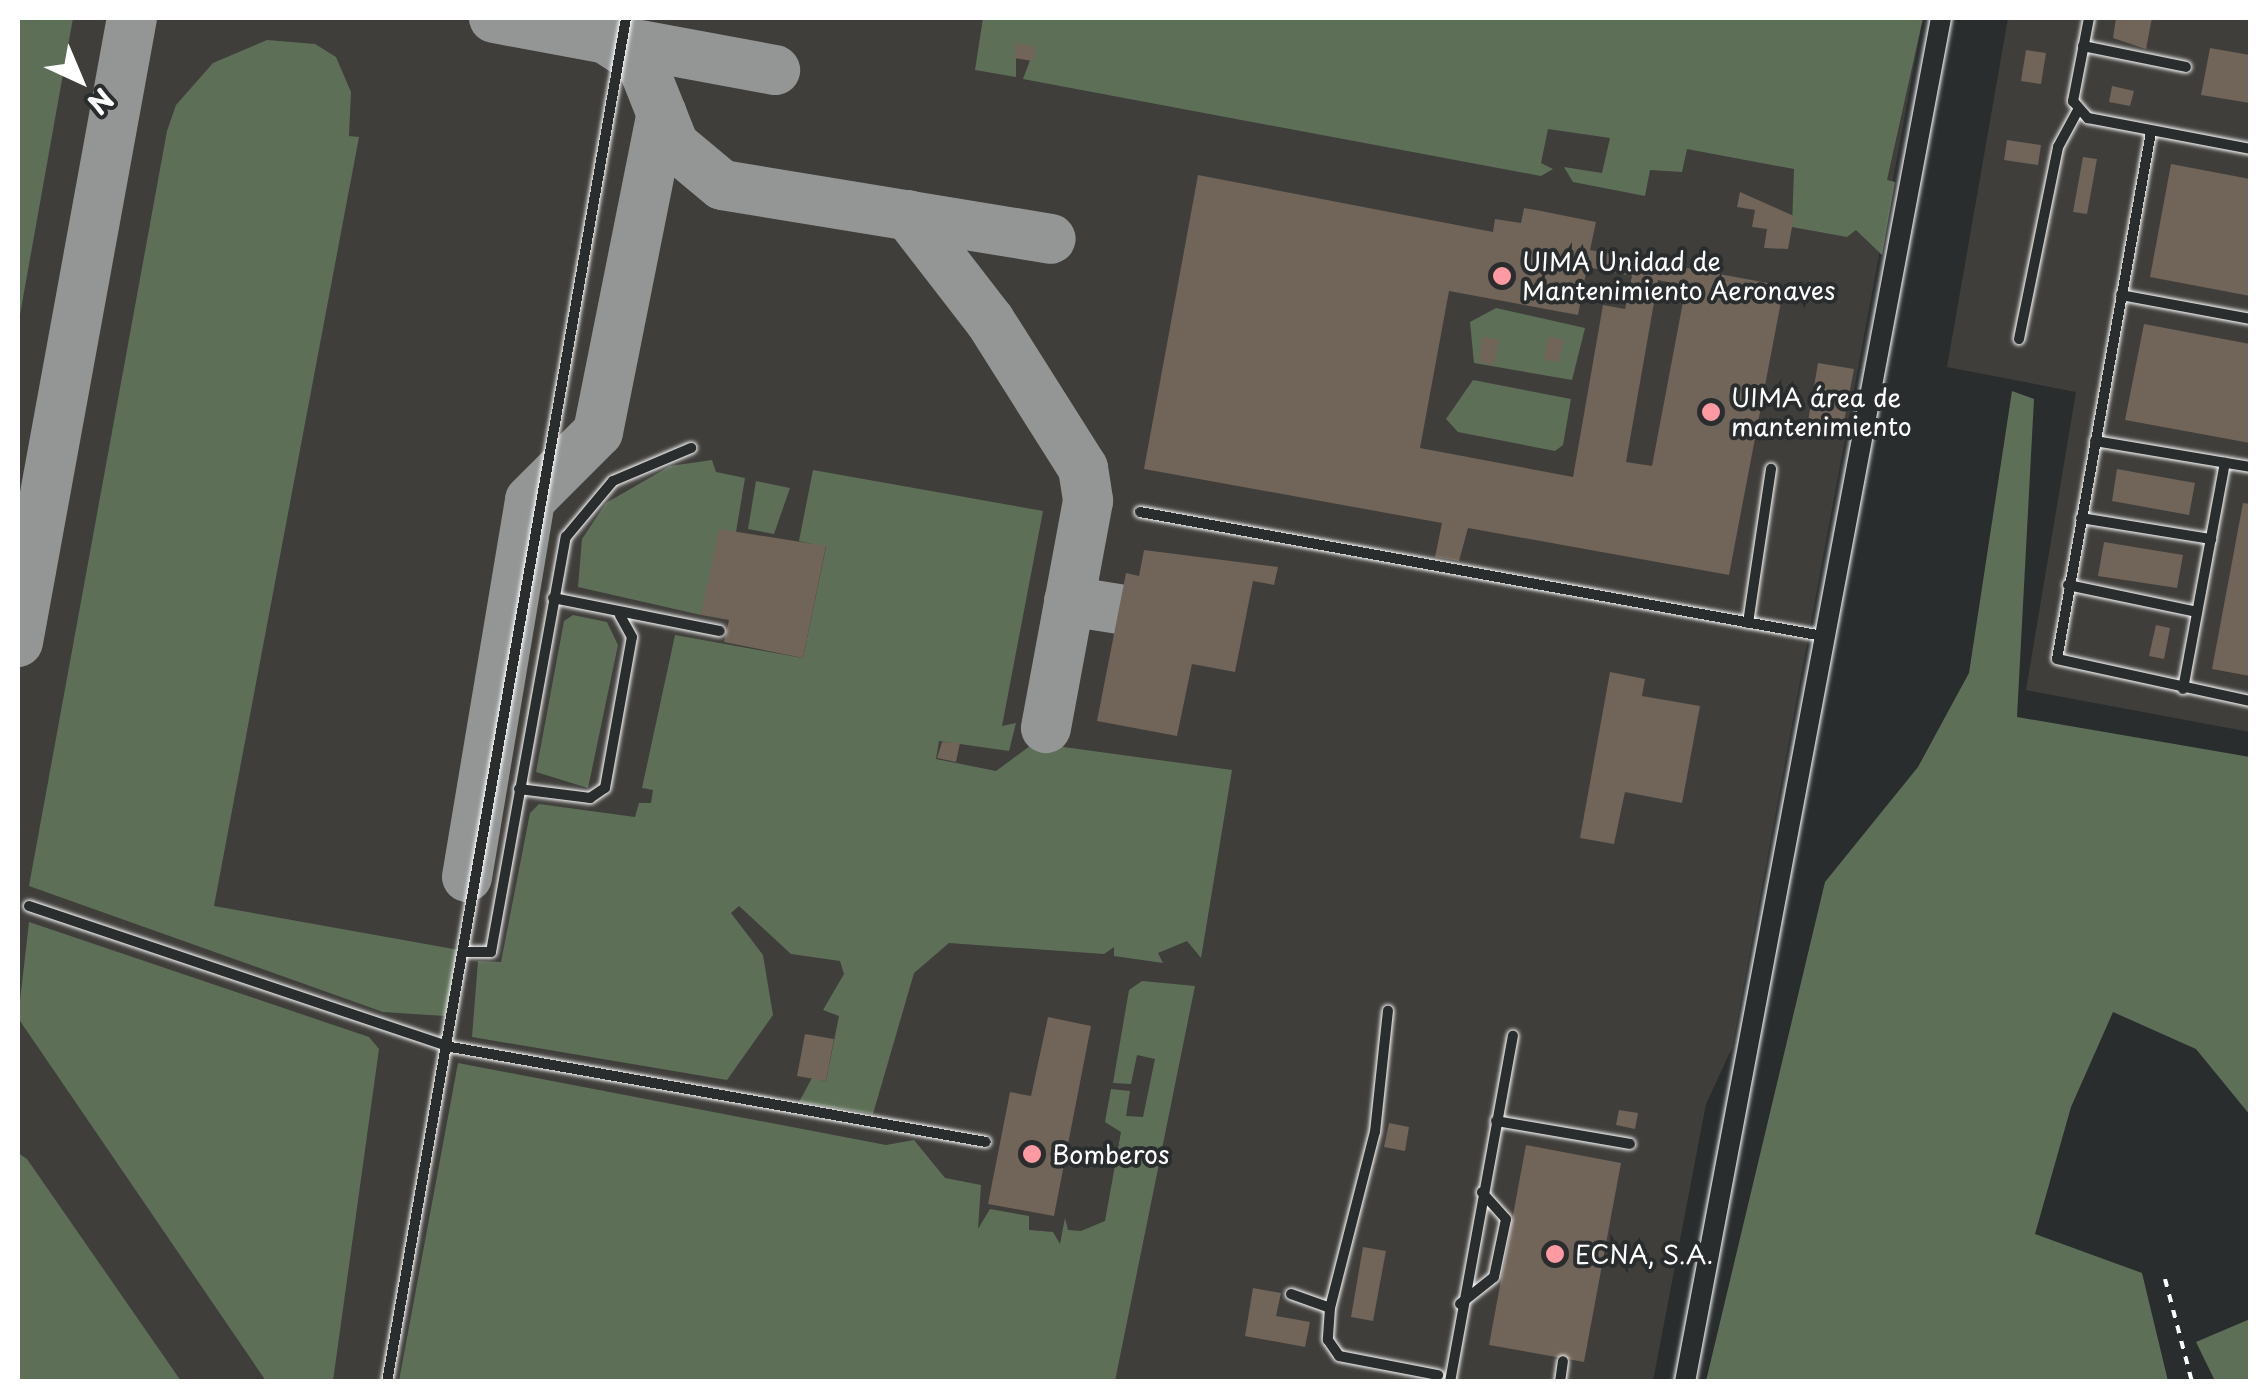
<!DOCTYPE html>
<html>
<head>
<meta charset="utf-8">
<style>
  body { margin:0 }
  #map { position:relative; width:2268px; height:1399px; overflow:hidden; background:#2a2d2e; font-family:"Playpen Sans",sans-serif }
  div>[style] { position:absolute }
  .built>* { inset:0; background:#3f3e3b }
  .green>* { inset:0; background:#5e6f58 }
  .taxiway>* { height:50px; margin:-25px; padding:0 25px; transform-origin:25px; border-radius:25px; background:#949696 }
  .building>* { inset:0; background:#716458 }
  .path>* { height:4px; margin-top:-2px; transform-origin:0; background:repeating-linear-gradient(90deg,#fff 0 8px,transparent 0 16px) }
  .roads { filter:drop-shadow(0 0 2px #fff) drop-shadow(0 0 2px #fff) }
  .lane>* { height:10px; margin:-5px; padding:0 5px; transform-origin:5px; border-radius:5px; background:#2a2d2e }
  .street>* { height:20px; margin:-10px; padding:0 10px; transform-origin:10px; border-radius:10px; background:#2a2d2e }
  .dots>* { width:28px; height:28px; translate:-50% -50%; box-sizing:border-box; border:5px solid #2a2d2e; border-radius:50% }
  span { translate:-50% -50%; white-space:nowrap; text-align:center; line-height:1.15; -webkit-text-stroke:8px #2a2d2e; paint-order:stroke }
  .poi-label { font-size:25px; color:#fff }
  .left { translate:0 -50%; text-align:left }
  .frame { position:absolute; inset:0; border:20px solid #fff; pointer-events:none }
  .north { position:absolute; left:30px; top:30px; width:100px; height:100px; -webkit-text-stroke:8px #2a2d2e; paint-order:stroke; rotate:136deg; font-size:28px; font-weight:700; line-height:40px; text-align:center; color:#fff }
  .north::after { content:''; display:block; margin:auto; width:35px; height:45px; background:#fff; clip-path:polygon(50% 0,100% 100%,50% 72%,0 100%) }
</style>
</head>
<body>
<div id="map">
  <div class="built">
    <i style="clip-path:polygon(18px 18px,1923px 18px,1732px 1048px,1706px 1104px,1653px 1381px,18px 1381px)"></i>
    <i style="clip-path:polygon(2008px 18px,2250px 18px,2250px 732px,2026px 690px,2076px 392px,1947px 367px)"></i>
  </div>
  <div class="green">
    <i style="clip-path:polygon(18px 18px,73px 18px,18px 326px)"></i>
    <i style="clip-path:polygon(983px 18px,1923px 18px,1887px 180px,1895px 182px,1882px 255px,1856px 230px,1847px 237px,1792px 227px,1794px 169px,1687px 149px,1682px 172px,1650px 170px,1645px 196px,1573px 182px,1564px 167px,1602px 173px,1610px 138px,1548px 129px,1541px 163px,1553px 169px,1541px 176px,1023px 79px,1035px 47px,1016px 44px,1016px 77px,975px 70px)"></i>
    <i style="clip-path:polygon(267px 40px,315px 44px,336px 57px,351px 92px,349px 136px,359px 137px,214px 906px,459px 950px,445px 1016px,383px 1012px,29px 886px,167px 131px,176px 105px,213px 63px)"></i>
    <i style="clip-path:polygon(1496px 308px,1585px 328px,1572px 380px,1474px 363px,1470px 322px)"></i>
    <i style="clip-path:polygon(1473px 380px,1571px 399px,1563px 445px,1555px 451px,1458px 432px,1446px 419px)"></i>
    <i style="clip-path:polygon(2012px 391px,2034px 399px,2017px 717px,2250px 757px,2250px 1115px,2196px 1049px,2113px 1012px,2071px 1107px,2035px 1234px,2142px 1273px,2168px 1381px,1706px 1381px,1825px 882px,1918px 767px,1969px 673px)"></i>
    <i style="clip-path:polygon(712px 460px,716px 472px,745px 478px,736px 532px,701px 615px,578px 587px,582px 539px,606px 503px,670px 466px)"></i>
    <i style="clip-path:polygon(813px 470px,1043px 511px,1002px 726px,1016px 723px,1009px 751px,939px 741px,936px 759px,996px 771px,1034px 743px,1232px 770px,1201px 958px,1187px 941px,1158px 953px,1163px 963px,1114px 956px,1114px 947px,1104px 954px,949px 943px,914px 973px,873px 1114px,799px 1102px,812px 1078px,826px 1081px,839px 1016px,823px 1010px,844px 974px,840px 961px,791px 954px,739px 906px,731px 913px,763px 955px,773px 1015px,727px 1080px,472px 1037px,478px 961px,501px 962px,530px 813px,539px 804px,635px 817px,639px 803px,651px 803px,653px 790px,642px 788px,675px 635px,803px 658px,826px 547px,799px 541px)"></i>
    <i style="clip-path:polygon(756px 481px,790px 488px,774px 534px,748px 529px)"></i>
    <i style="clip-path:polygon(573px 615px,607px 622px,618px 645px,588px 788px,536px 772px,564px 621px)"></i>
    <i style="clip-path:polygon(29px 922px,369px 1037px,379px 1049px,333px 1381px,266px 1381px,18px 1018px)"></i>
    <i style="clip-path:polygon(1142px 981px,1195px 986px,1115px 1381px,399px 1381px,458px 1063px,886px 1145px,914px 1140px,945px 1178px,981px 1185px,978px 1229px,990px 1209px,1029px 1216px,1029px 1230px,1053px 1232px,1060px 1244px,1065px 1218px,1068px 1230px,1081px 1231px,1105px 1221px,1121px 1132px,1105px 1122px,1111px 1089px,1130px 1091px,1126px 1116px,1143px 1117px,1155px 1059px,1137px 1055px,1131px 1084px,1113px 1083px,1129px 990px)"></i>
    <i style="clip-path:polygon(18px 1153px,27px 1159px,181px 1381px,18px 1381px)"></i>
    <i style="clip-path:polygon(2250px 1319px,2250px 1381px,2215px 1381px,2196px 1342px)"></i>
  </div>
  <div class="taxiway">
    <i style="left:494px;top:18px;width:286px;rotate:10.5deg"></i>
    <i style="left:603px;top:37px;width:45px;rotate:33.3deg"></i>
    <i style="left:641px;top:62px;width:89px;rotate:68.3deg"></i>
    <i style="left:674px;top:145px;width:62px;rotate:39.8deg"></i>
    <i style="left:722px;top:185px;width:333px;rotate:9.3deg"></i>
    <i style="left:908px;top:215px;width:134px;rotate:52.3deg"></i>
    <i style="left:990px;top:321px;width:174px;rotate:57.7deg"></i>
    <i style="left:1083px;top:468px;width:33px;rotate:81deg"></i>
    <i style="left:1088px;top:501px;width:231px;rotate:100.5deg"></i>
    <i style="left:1069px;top:601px;width:51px;rotate:9.1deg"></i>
    <i style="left:18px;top:642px;width:634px;rotate:-79.65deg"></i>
    <i style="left:467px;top:877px;width:382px;rotate:-80.5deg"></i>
    <i style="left:530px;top:500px;width:96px;rotate:-45deg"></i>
    <i style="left:598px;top:432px;width:325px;rotate:-78.7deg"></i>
  </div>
  <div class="building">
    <i style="clip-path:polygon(2116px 18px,2152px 18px,2146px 49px,2113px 38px)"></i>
    <i style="clip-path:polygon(1016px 43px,1036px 47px,1033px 61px,1014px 58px)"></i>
    <i style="clip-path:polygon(2210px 48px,2250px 55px,2250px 103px,2201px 95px)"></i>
    <i style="clip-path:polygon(2026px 50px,2046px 53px,2041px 84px,2021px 81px)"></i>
    <i style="clip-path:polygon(2112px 86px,2134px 91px,2130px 106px,2109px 102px)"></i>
    <i style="clip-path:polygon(2007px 140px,2041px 145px,2038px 165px,2004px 160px)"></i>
    <i style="clip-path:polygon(2083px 157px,2097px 159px,2087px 214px,2073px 212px)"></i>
    <i style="clip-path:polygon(2171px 164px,2250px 179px,2250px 296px,2150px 277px)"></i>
    <i style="clip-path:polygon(evenodd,1198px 175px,1493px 232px,1495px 219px,1521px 223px,1524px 208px,1541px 211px,1596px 222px,1590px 250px,1784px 286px,1729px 575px,1468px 528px,1459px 561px,1435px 557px,1442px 523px,1144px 469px,1198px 175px,1587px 267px,1632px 276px,1625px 309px,1603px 305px,1573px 477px,1420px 448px,1449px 291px,1578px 315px,1587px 267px,1198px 175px,1658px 280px,1686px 286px,1652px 466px,1626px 462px,1658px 280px)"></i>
    <i style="clip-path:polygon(1740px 192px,1794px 216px,1788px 249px,1764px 248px,1767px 229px,1752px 227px,1755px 210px,1737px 207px)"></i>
    <i style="clip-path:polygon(2144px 324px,2250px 344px,2250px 443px,2125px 420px)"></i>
    <i style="clip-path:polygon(1483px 337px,1499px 340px,1494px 365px,1479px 362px)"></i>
    <i style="clip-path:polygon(1548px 337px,1564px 340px,1559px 362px,1544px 360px)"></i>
    <i style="clip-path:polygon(1818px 363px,1854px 369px,1842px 432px,1807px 427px)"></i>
    <i style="clip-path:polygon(2117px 469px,2195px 483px,2189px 515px,2112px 501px)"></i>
    <i style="clip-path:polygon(2243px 503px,2250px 504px,2250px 676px,2212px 669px)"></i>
    <i style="clip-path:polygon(719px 529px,826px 546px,803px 658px,724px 642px,729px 620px,701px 615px)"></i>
    <i style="clip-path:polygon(2104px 542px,2183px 555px,2177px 588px,2098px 576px)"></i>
    <i style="clip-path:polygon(1144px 550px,1278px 567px,1274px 585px,1253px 581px,1235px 672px,1192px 664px,1177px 736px,1097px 721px,1126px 573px,1139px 576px)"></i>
    <i style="clip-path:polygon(2156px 625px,2170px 628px,2164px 659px,2149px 656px)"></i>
    <i style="clip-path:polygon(1610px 672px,1645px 679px,1642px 696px,1700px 706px,1682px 803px,1625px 792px,1614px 844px,1580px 838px)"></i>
    <i style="clip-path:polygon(942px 742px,960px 743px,956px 762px,937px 758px)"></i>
    <i style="clip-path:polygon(1048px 1017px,1091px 1026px,1054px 1216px,988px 1204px,1010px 1092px,1031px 1096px)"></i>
    <i style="clip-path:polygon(805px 1034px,834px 1039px,826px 1081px,797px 1076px)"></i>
    <i style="clip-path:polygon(1619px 1110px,1638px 1113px,1635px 1129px,1616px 1125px)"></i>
    <i style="clip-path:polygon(1389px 1123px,1409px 1127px,1405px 1151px,1384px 1147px)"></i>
    <i style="clip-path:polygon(1526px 1145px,1621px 1163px,1584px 1362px,1489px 1345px)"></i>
    <i style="clip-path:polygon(1363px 1247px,1386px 1251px,1373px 1321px,1351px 1317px)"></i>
    <i style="clip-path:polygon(1253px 1288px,1281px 1293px,1276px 1316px,1310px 1322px,1305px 1347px,1245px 1336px)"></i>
  </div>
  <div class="path">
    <i style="left:2165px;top:1279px;width:106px;rotate:75.3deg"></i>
  </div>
  <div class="roads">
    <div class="lane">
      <i style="left:2089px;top:18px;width:85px;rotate:100.9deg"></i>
      <i style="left:2073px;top:101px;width:23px;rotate:49deg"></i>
      <i style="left:2088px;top:118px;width:165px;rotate:10.8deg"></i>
      <i style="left:2083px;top:46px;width:105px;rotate:11.5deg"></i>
      <i style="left:2151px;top:132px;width:535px;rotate:100.11deg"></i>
      <i style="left:2057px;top:659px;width:198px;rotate:12.3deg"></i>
      <i style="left:2121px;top:295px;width:131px;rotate:10.5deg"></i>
      <i style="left:2019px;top:339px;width:196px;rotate:-78.5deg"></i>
      <i style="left:2058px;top:147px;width:42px;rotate:-61.6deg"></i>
      <i style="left:2095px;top:441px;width:157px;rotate:9.5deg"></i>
      <i style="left:1140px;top:512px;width:693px;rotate:10.3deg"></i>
      <i style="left:2081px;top:518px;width:132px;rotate:9.2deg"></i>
      <i style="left:2068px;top:585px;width:132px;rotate:11.8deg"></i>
      <i style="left:553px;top:598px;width:170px;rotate:11.2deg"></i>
      <i style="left:1748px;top:623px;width:156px;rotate:-81.5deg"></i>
      <i style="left:2183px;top:689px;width:230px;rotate:-79.5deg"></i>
      <i style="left:519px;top:789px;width:72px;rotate:7.2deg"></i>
      <i style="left:590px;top:798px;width:18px;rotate:-34deg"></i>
      <i style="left:605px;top:788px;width:153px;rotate:-79.9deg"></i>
      <i style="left:632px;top:637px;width:25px;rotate:-119deg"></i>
      <i style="left:29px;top:906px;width:445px;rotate:18.5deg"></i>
      <i style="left:451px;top:1047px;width:543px;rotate:10.07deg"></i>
      <i style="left:468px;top:952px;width:23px"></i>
      <i style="left:491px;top:952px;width:422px;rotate:-79.8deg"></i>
      <i style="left:566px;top:537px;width:73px;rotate:-50deg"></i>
      <i style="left:613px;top:481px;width:85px;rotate:-22.9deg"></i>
      <i style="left:1496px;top:1121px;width:136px;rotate:9.7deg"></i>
      <i style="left:1291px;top:1294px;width:41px;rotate:19.7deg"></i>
      <i style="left:1330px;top:1308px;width:32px;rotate:94deg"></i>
      <i style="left:1328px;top:1340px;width:19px;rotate:55deg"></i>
      <i style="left:1339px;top:1356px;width:101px;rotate:10.9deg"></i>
      <i style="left:1460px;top:1304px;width:43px;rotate:-38.5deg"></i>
      <i style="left:1494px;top:1277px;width:59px;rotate:-78.3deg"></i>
      <i style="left:1506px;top:1219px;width:36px;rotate:-132deg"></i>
      <i style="left:1330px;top:1308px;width:182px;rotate:-75.7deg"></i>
      <i style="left:1375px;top:1132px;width:122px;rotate:-83.9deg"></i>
      <i style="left:387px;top:1382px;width:1385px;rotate:-80.06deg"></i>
      <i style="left:1450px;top:1382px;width:352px;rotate:-79.7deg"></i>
      <i style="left:1560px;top:1382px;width:21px;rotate:-82deg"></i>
    </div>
    <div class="street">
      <i style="left:1685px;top:1382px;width:1388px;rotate:-79.37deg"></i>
    </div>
  </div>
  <div class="dots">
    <i style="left:1502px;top:276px;background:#ff9aa2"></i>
    <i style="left:1711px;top:412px;background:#ff9aa2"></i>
    <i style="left:1032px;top:1154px;background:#ff9aa2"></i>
    <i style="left:1555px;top:1254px;background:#ff9aa2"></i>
  </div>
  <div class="poi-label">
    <span class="left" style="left:1522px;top:276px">UIMA Unidad de<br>Mantenimiento Aeronaves</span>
    <span class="left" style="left:1731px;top:412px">UIMA área de<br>mantenimiento</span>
    <span class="left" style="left:1052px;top:1154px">Bomberos</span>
    <span class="left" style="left:1575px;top:1254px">ECNA, S.A.</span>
  </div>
  <div class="frame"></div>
  <div class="north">N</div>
</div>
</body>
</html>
